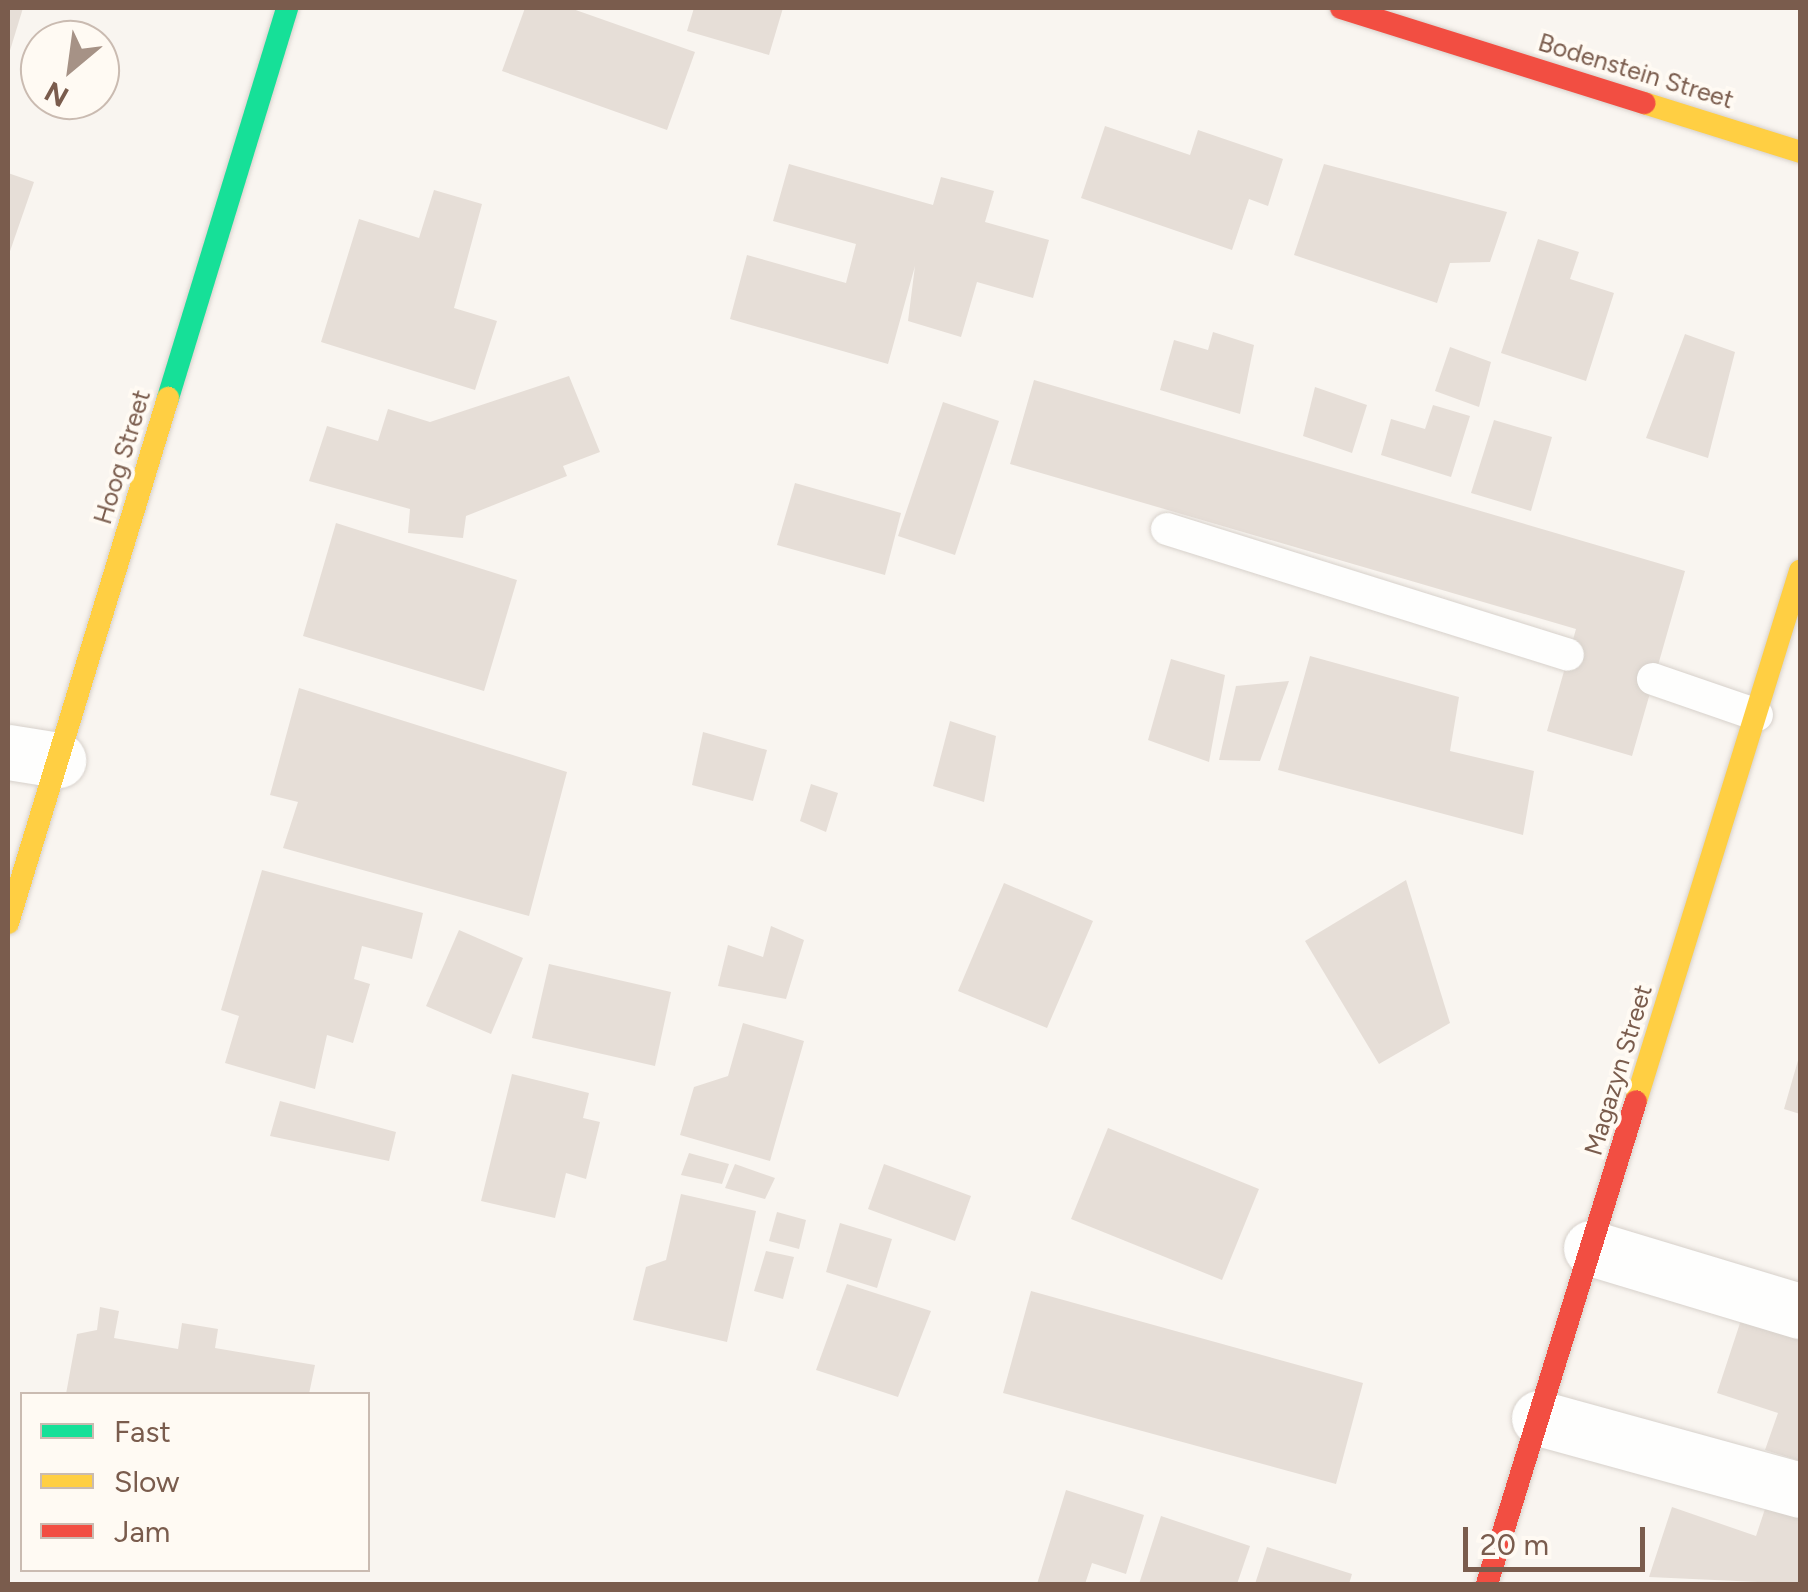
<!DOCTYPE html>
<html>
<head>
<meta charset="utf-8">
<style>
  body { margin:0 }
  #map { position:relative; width:1808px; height:1592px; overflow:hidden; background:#f9f5f0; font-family:Figtree,sans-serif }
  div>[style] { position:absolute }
  .building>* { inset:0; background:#e6ded7 }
  .roads { filter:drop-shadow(0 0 2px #d7d1cb) drop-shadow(0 0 2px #d7d1cb) }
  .lane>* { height:32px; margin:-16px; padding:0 16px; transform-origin:16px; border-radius:16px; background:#fefefd }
  .street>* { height:55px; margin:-27.5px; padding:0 27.5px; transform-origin:27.5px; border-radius:27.5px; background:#fefefd }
  .fast>* { height:22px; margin:-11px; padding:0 11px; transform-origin:11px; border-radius:11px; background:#16e098 }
  .slow>* { height:22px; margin:-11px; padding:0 11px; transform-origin:11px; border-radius:11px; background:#ffcf43 }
  .jam>* { height:22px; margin:-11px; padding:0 11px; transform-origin:11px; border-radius:11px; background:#f24e42 }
  span { translate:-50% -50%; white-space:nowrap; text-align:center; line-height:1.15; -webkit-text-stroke:8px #fffaf3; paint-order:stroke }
  .street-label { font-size:25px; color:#7a5c4d }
  .frame { position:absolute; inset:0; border:10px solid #7a5c4d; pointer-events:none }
  .legend { position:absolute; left:20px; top:1392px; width:350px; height:180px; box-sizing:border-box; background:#fffaf3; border:2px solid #cabbb1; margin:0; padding:12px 18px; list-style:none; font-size:30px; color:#7a5c4d }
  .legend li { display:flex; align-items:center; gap:20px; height:50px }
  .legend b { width:50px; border:2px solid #cabbb1 }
  .north { position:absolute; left:20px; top:20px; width:100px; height:100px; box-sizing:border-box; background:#fffaf3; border:2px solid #cabbb1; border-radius:50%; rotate:209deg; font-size:28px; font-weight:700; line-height:40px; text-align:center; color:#7a5c4d }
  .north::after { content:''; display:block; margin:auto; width:35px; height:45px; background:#a69286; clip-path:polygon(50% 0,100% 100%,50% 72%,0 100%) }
  .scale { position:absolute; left:1463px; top:1527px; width:182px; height:45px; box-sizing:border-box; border:5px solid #7a5c4d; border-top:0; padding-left:12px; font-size:30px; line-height:35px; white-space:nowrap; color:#7a5c4d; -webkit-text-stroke:8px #fffaf3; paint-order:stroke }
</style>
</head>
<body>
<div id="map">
  <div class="building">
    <i style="clip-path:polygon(8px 8px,23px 8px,8px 57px)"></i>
    <i style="clip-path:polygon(525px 8px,570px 8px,695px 52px,667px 130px,502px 71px)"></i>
    <i style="clip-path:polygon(694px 8px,783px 8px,769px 55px,687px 31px)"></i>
    <i style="clip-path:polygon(1105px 126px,1190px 155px,1198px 130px,1283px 159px,1268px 206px,1249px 199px,1232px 250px,1081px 198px)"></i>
    <i style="clip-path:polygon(789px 164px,933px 205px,941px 177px,994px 191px,985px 222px,1049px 240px,1033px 298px,977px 282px,961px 337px,908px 321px,915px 266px,888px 364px,730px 319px,747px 255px,846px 283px,856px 244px,773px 221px)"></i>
    <i style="clip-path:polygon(1324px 164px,1507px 212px,1490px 262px,1450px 263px,1437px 303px,1294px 255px)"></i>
    <i style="clip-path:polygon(8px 173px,34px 182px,8px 257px)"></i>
    <i style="clip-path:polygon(434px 190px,482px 204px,454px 308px,497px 321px,475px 390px,321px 342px,359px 219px,419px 238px)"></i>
    <i style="clip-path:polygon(1538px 239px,1579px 252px,1570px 279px,1614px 293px,1586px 381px,1501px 353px)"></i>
    <i style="clip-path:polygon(1213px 332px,1254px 345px,1240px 414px,1160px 390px,1174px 340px,1208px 350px)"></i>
    <i style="clip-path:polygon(1685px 334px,1735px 352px,1708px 458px,1646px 438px)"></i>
    <i style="clip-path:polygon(1450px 347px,1491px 362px,1479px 407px,1435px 391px)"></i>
    <i style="clip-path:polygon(569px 376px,600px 452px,563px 466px,567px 476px,466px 516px,463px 538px,408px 533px,410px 509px,309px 481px,327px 426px,378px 441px,388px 409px,430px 422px)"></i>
    <i style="clip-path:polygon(1034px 380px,1685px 571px,1632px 756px,1547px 731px,1576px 629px,1010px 464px)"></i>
    <i style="clip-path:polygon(1315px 387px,1367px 405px,1352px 453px,1303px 436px)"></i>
    <i style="clip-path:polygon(943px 402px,999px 421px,955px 555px,898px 536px)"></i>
    <i style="clip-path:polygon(1433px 405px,1470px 416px,1451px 477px,1381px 455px,1391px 419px,1425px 429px)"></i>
    <i style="clip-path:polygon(1494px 420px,1552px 437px,1531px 511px,1471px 493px)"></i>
    <i style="clip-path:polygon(795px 483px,901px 513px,885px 575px,777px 545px)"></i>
    <i style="clip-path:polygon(336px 523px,517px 580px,484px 691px,303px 636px)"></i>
    <i style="clip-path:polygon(1310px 656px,1459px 697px,1450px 751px,1534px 771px,1523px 835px,1278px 770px)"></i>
    <i style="clip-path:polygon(1171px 659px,1225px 675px,1209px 762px,1148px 740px)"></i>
    <i style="clip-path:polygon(1289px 681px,1260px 761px,1219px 760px,1236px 686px)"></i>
    <i style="clip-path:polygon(299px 688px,567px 772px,529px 916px,283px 848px,298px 802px,270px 795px)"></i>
    <i style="clip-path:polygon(950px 721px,996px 736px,984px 802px,933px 786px)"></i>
    <i style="clip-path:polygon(703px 732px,767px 750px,753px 801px,692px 785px)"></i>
    <i style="clip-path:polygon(811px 784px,838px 793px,826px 832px,800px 821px)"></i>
    <i style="clip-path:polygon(262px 870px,423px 913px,412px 959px,362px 946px,354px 979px,370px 984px,353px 1043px,327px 1035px,315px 1089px,225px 1063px,239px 1016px,221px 1010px)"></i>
    <i style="clip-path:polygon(1406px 880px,1450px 1023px,1379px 1064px,1305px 941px)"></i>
    <i style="clip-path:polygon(1004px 883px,1093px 921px,1047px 1028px,958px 991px)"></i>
    <i style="clip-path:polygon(771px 926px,804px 940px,786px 999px,718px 986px,728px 945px,763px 957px)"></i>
    <i style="clip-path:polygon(459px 930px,523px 958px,491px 1034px,426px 1006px)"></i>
    <i style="clip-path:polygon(549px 964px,671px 992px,655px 1066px,532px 1038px)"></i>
    <i style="clip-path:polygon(743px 1023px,804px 1041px,770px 1161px,680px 1135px,694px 1087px,728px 1076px)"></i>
    <i style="clip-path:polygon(1799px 1057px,1800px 1057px,1800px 1114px,1784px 1109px)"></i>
    <i style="clip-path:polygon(512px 1074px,589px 1093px,583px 1118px,600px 1122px,586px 1179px,566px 1173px,555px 1218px,481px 1201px)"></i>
    <i style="clip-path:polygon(280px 1101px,396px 1132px,389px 1161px,270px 1136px)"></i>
    <i style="clip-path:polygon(1108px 1128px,1259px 1189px,1222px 1280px,1071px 1219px)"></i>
    <i style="clip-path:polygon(689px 1153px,729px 1164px,722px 1184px,681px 1175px)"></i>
    <i style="clip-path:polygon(735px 1164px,775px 1178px,765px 1199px,725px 1188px)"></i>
    <i style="clip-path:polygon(884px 1164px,971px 1196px,955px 1241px,868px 1209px)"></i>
    <i style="clip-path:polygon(681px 1194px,756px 1211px,727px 1342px,633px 1320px,646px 1267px,666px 1260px)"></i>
    <i style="clip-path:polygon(777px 1212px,806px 1220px,799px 1249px,769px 1241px)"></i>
    <i style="clip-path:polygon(840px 1223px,892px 1239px,877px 1288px,826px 1272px)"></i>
    <i style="clip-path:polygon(766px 1251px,794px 1257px,783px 1299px,754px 1291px)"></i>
    <i style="clip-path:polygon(847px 1284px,931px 1311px,898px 1397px,816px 1370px)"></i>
    <i style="clip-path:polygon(1031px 1291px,1363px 1383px,1336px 1484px,1003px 1393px)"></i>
    <i style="clip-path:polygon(100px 1307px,119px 1311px,114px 1338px,178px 1349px,182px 1323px,218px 1329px,215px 1348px,315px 1365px,309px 1394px,66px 1394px,77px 1334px,97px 1330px)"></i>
    <i style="clip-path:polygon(1742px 1317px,1800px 1336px,1800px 1461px,1765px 1450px,1778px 1413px,1717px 1393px)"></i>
    <i style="clip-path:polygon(1066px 1490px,1144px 1515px,1126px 1574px,1092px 1563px,1085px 1584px,1037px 1584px)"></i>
    <i style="clip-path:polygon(1768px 1500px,1800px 1511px,1800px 1584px,1649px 1577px,1672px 1507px,1756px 1536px)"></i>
    <i style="clip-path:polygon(1161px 1516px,1250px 1546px,1237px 1584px,1139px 1584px)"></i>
    <i style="clip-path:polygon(1267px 1547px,1352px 1574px,1349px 1584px,1255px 1584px)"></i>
  </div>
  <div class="roads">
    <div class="lane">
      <i style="left:1167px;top:529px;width:420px;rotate:17.4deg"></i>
      <i style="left:1653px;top:679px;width:110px;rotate:19.1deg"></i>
    </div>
    <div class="street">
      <i style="left:8px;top:752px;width:51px;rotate:9.1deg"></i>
      <i style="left:1591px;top:1248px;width:218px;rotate:16.8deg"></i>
      <i style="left:1539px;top:1418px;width:271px;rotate:15.4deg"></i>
    </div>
    <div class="fast">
      <i style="left:168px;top:398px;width:408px;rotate:-73deg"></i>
    </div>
    <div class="slow">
      <i style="left:1644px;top:103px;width:164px;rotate:17.4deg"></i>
      <i style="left:8px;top:923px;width:549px;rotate:-73.05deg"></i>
      <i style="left:1636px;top:1101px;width:555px;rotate:-72.81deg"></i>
    </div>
    <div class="jam">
      <i style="left:1341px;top:8px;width:318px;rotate:17.4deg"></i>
      <i style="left:1487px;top:1584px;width:505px;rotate:-72.86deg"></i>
    </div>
  </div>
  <div class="street-label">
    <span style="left:1636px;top:71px;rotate:17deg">Bodenstein Street</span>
    <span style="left:122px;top:457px;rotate:-73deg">Hoog Street</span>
    <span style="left:1618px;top:1070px;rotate:-73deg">Magazyn Street</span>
  </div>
  <div class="frame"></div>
  <ul class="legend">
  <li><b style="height:12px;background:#16e098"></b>Fast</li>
  <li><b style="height:12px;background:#ffcf43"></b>Slow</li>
  <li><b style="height:12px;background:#f24e42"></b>Jam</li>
  </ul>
  <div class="north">N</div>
  <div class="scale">20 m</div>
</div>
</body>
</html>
